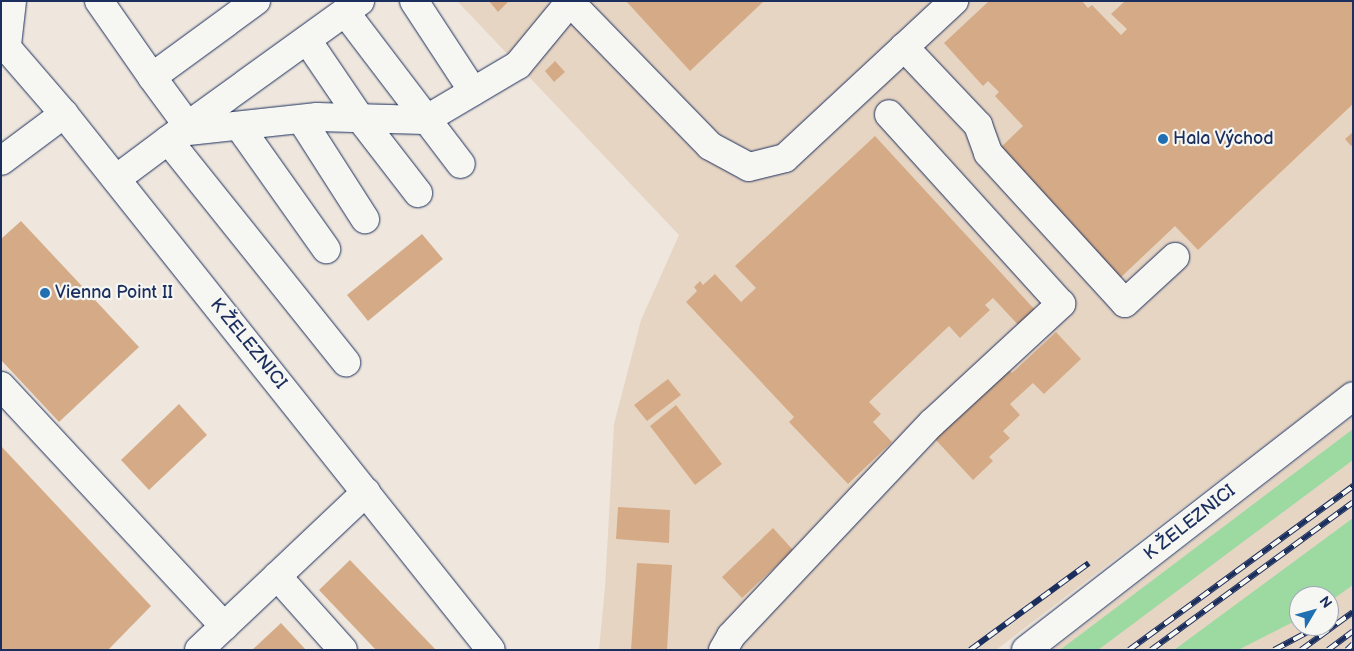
<!DOCTYPE html>
<html>
<head>
<meta charset="utf-8">
<style>
  body { margin:0 }
  #map { position:relative; width:1354px; height:651px; overflow:hidden; background:#efe7dd; font-family:"Balsamiq Sans",sans-serif }
  div>[style] { position:absolute }
  .built>* { inset:0; background:#e7d5c3 }
  .green>* { inset:0; background:#9cdaa2 }
  .building>* { inset:0; background:#d5ab87 }
  .roads { filter:drop-shadow(0 0 1px #1b2f5e) drop-shadow(0 0 1px #1b2f5e) }
  .minor>* { height:28px; margin:-14px; padding:0 14px; transform-origin:14px; border-radius:14px; background:#f6f6f2 }
  .rail>* { height:5.5px; margin-top:-2.75px; transform-origin:0; background:repeating-linear-gradient(90deg,#f6f6f2 0 11px,#1b2f5e 0 22px); box-sizing:border-box; border-block:1px solid #1b2f5e }
  .dots>* { width:14px; height:14px; translate:-50% -50%; box-sizing:border-box; border:2px solid #f6f6f2; border-radius:50% }
  span { translate:-50% -50%; white-space:nowrap; text-align:center; line-height:1.15; -webkit-text-stroke:4.5px #f6f6f2; paint-order:stroke }
  .poi-label { font-size:18px; color:#1b2f5e }
  .left { translate:0 -50%; text-align:left }
  .street-label { font-size:18px; color:#1b2f5e }
  .frame { position:absolute; inset:0; border:2px solid #1b2f5e; pointer-events:none }
  .north { position:absolute; left:1289px; top:586px; width:50px; height:50px; box-sizing:border-box; background:#f6f6f2; border:1px solid #9ea6b7; border-radius:50%; rotate:53deg; font-size:14px; font-weight:700; line-height:20px; text-align:center; color:#1b2f5e }
  .north::after { content:''; display:block; margin:auto; width:18px; height:22px; background:#1f6fb2; clip-path:polygon(50% 0,100% 100%,50% 72%,0 100%) }
</style>
</head>
<body>
<div id="map">
  <div class="built">
    <i style="clip-path:polygon(457px 1px,1353px 1px,1353px 378px,996px 650px,599px 650px,605px 587px,614px 424px,641px 320px,679px 235px)"></i>
    <i style="clip-path:polygon(evenodd,1353px 416px,1353px 650px,1052px 650px,1353px 416px,1299px 596px,1329px 596px,1329px 626px,1299px 626px,1299px 596px)"></i>
  </div>
  <div class="green">
    <i style="clip-path:polygon(1353px 429px,1353px 460px,1098px 650px,1060px 650px)"></i>
    <i style="clip-path:polygon(1353px 518px,1353px 585px,1329px 602px,1329px 596px,1299px 596px,1299px 619px,1238px 650px,1174px 650px)"></i>
  </div>
  <div class="building">
    <i style="clip-path:polygon(489px 1px,509px 1px,498px 12px)"></i>
    <i style="clip-path:polygon(626px 1px,764px 1px,690px 71px)"></i>
    <i style="clip-path:polygon(989px 1px,1082px 1px,1088px 8px,1092px 5px,1121px 35px,1127px 29px,1111px 14px,1125px 1px,1353px 1px,1353px 104px,1198px 250px,1175px 226px,1118px 280px,997px 151px,1023px 126px,995px 96px,999px 92px,988px 81px,983px 86px,944px 43px)"></i>
    <i style="clip-path:polygon(555px 61px,565px 72px,554px 82px,545px 71px)"></i>
    <i style="clip-path:polygon(1353px 132px,1353px 144px,1351px 146px,1345px 139px)"></i>
    <i style="clip-path:polygon(875px 136px,1037px 312px,1020px 327px,993px 298px,985px 305px,990px 310px,960px 338px,949px 326px,869px 402px,881px 414px,873px 422px,892px 442px,848px 484px,789px 422px,794px 417px,686px 302px,697px 291px,694px 287px,700px 281px,703px 285px,715px 274px,741px 302px,756px 288px,735px 266px)"></i>
    <i style="clip-path:polygon(21px 221px,139px 347px,59px 422px,1px 360px,1px 239px)"></i>
    <i style="clip-path:polygon(422px 234px,443px 259px,368px 321px,347px 295px)"></i>
    <i style="clip-path:polygon(1056px 332px,1081px 359px,1044px 394px,1033px 383px,1010px 404px,1020px 415px,1003px 431px,1010px 438px,989px 457px,993px 461px,973px 480px,935px 439px,1009px 370px,1012px 373px)"></i>
    <i style="clip-path:polygon(668px 379px,681px 395px,647px 421px,634px 405px)"></i>
    <i style="clip-path:polygon(179px 404px,207px 435px,149px 490px,121px 460px)"></i>
    <i style="clip-path:polygon(676px 405px,722px 464px,695px 485px,650px 426px)"></i>
    <i style="clip-path:polygon(1px 446px,151px 606px,108px 650px,1px 650px)"></i>
    <i style="clip-path:polygon(618px 507px,670px 510px,669px 543px,616px 539px)"></i>
    <i style="clip-path:polygon(773px 528px,793px 550px,742px 598px,722px 577px)"></i>
    <i style="clip-path:polygon(350px 560px,436px 650px,376px 650px,319px 590px)"></i>
    <i style="clip-path:polygon(637px 563px,672px 565px,667px 650px,631px 650px)"></i>
    <i style="clip-path:polygon(281px 623px,306px 650px,252px 650px)"></i>
  </div>
  <div class="roads">
    <div class="minor">
      <i style="left:99px;top:1px;width:93px;rotate:55.1deg"></i>
      <i style="left:414px;top:1px;width:108px;rotate:56.8deg"></i>
      <i style="left:569px;top:1px;width:202px;rotate:45.8deg"></i>
      <i style="left:710px;top:146px;width:44px;rotate:28.3deg"></i>
      <i style="left:749px;top:167px;width:37px;rotate:-14deg"></i>
      <i style="left:785px;top:158px;width:231px;rotate:-42.9deg"></i>
      <i style="left:345px;top:12px;width:191px;rotate:52.7deg"></i>
      <i style="left:307px;top:40px;width:94px;rotate:55.8deg"></i>
      <i style="left:360px;top:118px;width:95px;rotate:52.3deg"></i>
      <i style="left:1px;top:41px;width:96px;rotate:49.2deg"></i>
      <i style="left:64px;top:114px;width:685px;rotate:51.46deg"></i>
      <i style="left:1px;top:43px;width:6px;rotate:18deg"></i>
      <i style="left:7px;top:45px;width:44px;rotate:-83.5deg"></i>
      <i style="left:904px;top:47px;width:108px;rotate:46.5deg"></i>
      <i style="left:978px;top:125px;width:30px;rotate:70deg"></i>
      <i style="left:988px;top:153px;width:203px;rotate:47.6deg"></i>
      <i style="left:1125px;top:303px;width:68px;rotate:-42.6deg"></i>
      <i style="left:301px;top:119px;width:119px;rotate:57.4deg"></i>
      <i style="left:188px;top:126px;width:61px;rotate:-126.3deg"></i>
      <i style="left:152px;top:77px;width:129px;rotate:-36.2deg"></i>
      <i style="left:239px;top:126px;width:151px;rotate:54.7deg"></i>
      <i style="left:180px;top:131px;width:222px;rotate:-35.8deg"></i>
      <i style="left:168px;top:140px;width:285px;rotate:51.3deg"></i>
      <i style="left:1px;top:161px;width:79px;rotate:-36.7deg"></i>
      <i style="left:116px;top:179px;width:79px;rotate:-36.7deg"></i>
      <i style="left:179px;top:132px;width:139px;rotate:-6.2deg"></i>
      <i style="left:317px;top:117px;width:108px;rotate:1.6deg"></i>
      <i style="left:425px;top:120px;width:108px;rotate:-30.6deg"></i>
      <i style="left:518px;top:65px;width:82px;rotate:-50.5deg"></i>
      <i style="left:1px;top:386px;width:328px;rotate:47.1deg"></i>
      <i style="left:277px;top:576px;width:99px;rotate:48.3deg"></i>
      <i style="left:199px;top:650px;width:230px;rotate:-43.4deg"></i>
      <i style="left:723px;top:650px;width:16px;rotate:-60deg"></i>
      <i style="left:731px;top:636px;width:293px;rotate:-46.7deg"></i>
      <i style="left:932px;top:423px;width:176px;rotate:-42.7deg"></i>
      <i style="left:1061px;top:304px;width:256px;rotate:-132.2deg"></i>
      <i style="left:1026px;top:650px;width:414px;rotate:-37.8deg"></i>
    </div>
  </div>
  <div class="rail">
    <i style="left:970px;top:650px;width:147px;rotate:-36.2deg"></i>
    <i style="left:1129px;top:650px;width:278px;rotate:-36.2deg"></i>
    <i style="left:1151px;top:650px;width:250px;rotate:-36.2deg"></i>
    <i style="left:1274px;top:650px;width:51px;rotate:-28.1deg"></i>
    <i style="left:1301px;top:650px;width:64px;rotate:-36.2deg"></i>
    <i style="left:1328px;top:650px;width:31px;rotate:-37deg"></i>
    <i style="left:1347px;top:650px;width:8px;rotate:-45deg"></i>
  </div>
  <div class="dots">
    <i style="left:1163px;top:139px;background:#1f6fb2"></i>
    <i style="left:45px;top:293px;background:#1f6fb2"></i>
  </div>
  <div class="poi-label">
    <span class="left" style="left:1173px;top:139px">Hala Východ</span>
    <span class="left" style="left:55px;top:293px">Vienna Point II</span>
  </div>
  <div class="street-label">
    <span style="left:248px;top:344px;rotate:51deg">K ŽELEZNICI</span>
    <span style="left:1190px;top:523px;rotate:-38deg">K ŽELEZNICI</span>
  </div>
  <div class="frame"></div>
  <div class="north">N</div>
</div>
</body>
</html>
